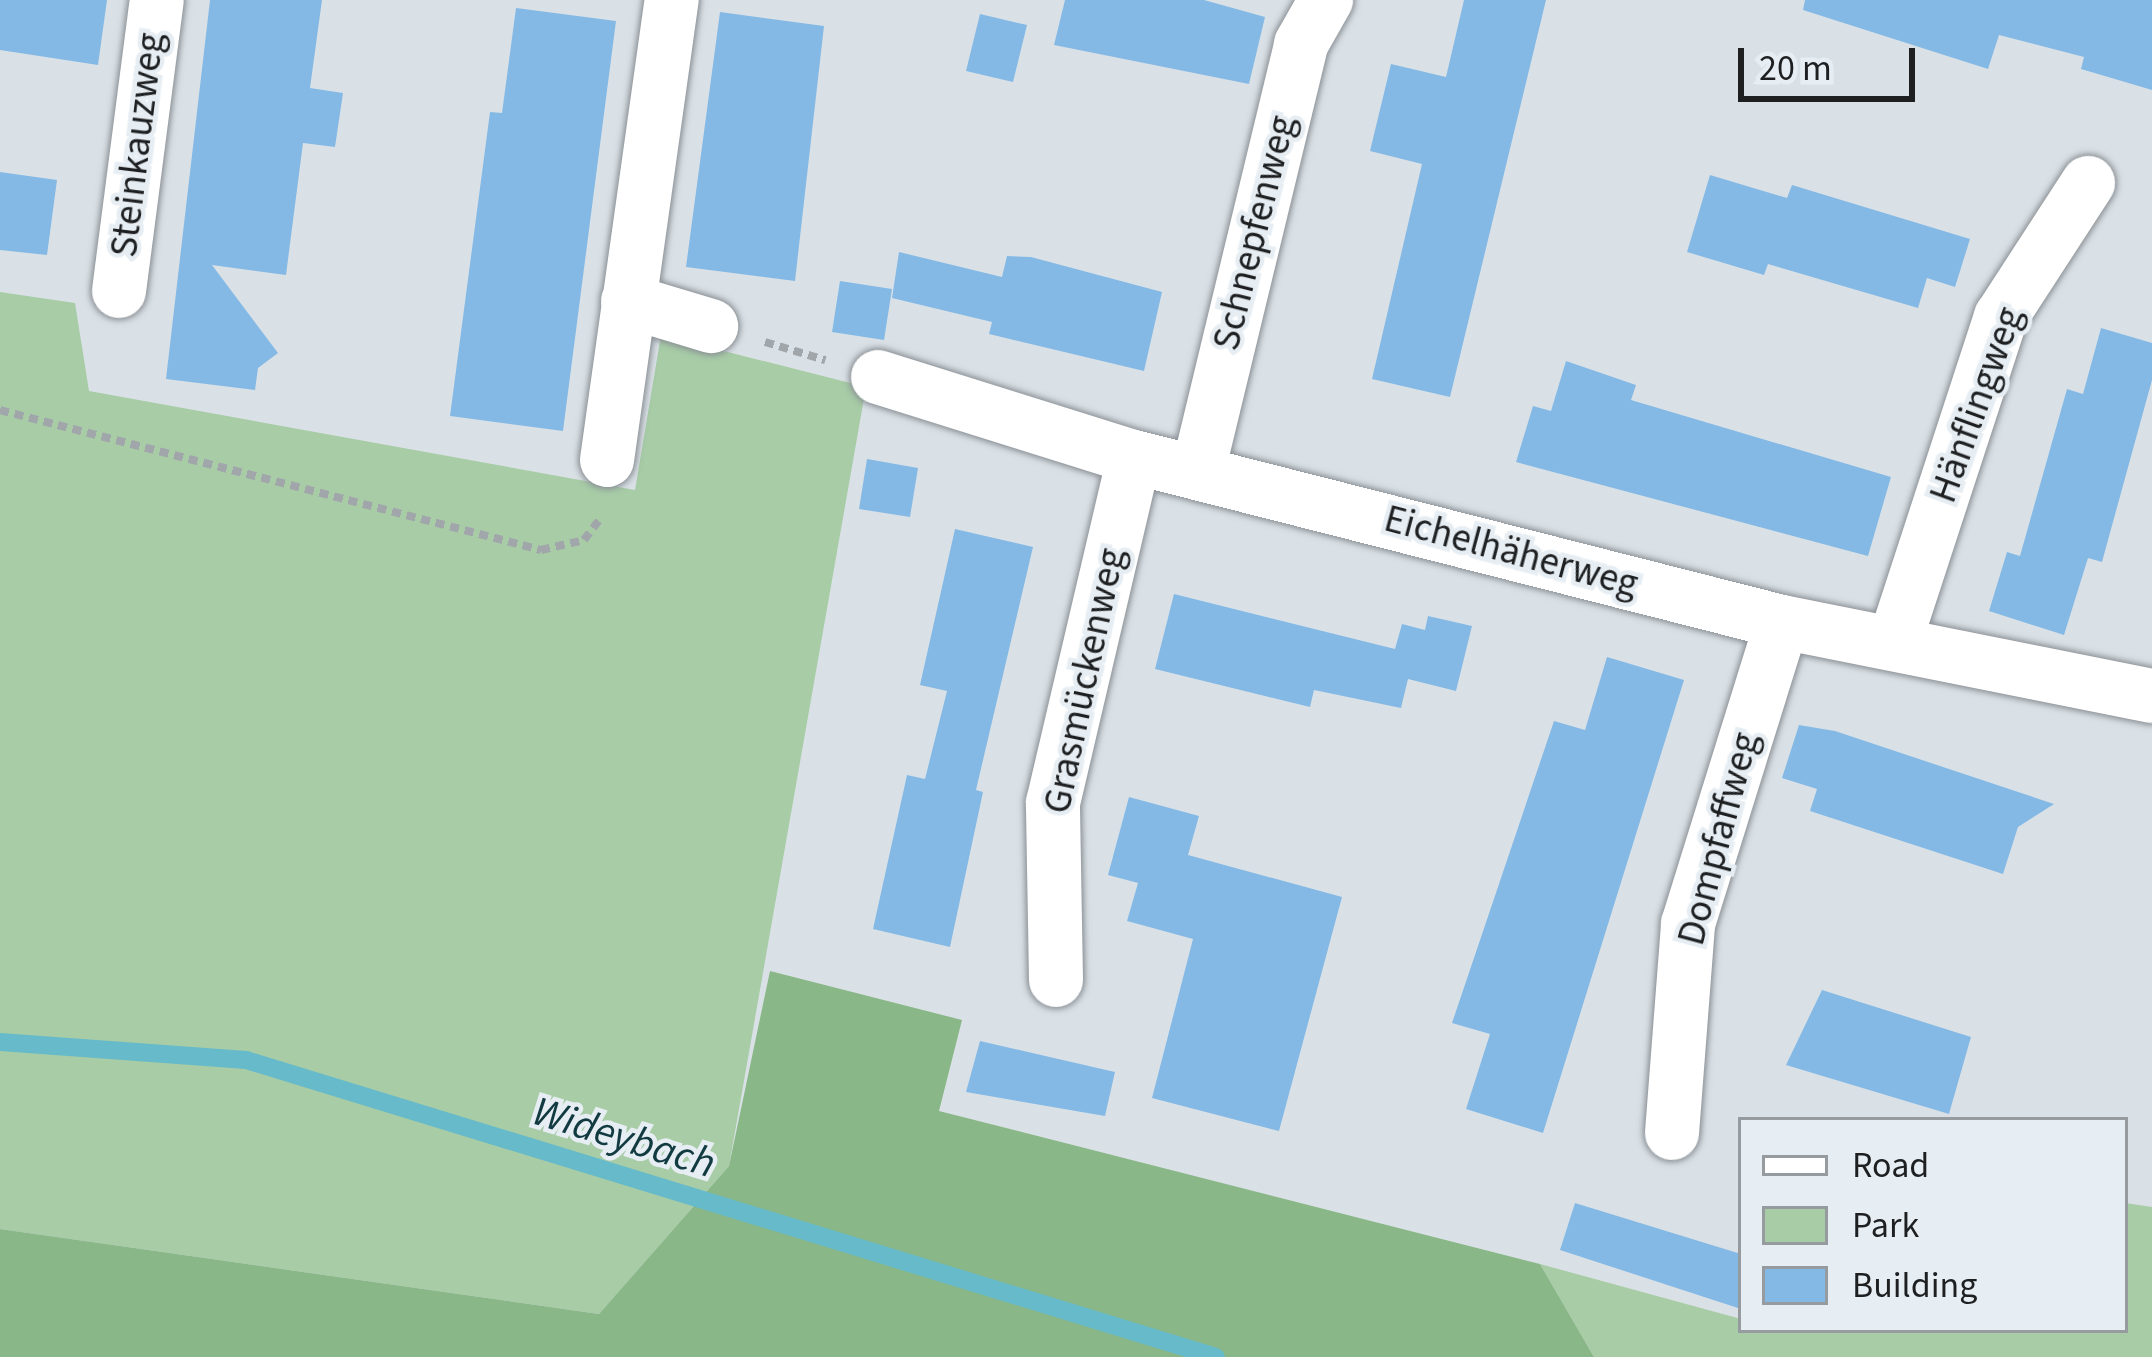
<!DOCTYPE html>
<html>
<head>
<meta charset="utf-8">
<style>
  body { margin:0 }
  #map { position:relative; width:2152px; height:1357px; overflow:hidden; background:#dae1e6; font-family:"Source Sans 3",sans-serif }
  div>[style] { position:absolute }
  .green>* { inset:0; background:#a7cca6 }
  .forest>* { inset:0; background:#89b787 }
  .stream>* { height:18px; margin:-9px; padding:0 9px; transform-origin:9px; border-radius:9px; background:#66baca }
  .building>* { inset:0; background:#84b9e5 }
  .path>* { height:8px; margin-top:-4px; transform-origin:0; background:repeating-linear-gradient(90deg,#a1a6aa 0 9px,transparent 0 15px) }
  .roads { filter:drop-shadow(0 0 3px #8a9095) drop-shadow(0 0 3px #8a9095) }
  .minor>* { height:54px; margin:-27px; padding:0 27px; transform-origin:27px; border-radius:27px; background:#fff }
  span { translate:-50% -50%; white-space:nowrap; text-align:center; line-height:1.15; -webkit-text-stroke:9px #e7eef3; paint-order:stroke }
  .street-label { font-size:39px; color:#1d1f21 }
  .water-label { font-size:42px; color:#123a41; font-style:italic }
  .legend { position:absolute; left:1738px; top:1117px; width:390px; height:216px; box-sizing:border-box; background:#e7eef3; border:3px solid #969b9f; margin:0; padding:15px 21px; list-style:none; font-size:36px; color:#1d1f21 }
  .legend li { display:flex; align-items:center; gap:24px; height:60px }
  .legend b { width:60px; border:3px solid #969b9f }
  .scale { position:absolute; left:1738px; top:48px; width:177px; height:54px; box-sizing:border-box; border:6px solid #1d1f21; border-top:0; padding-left:15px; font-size:36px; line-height:42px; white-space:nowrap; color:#1d1f21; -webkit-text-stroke:9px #e7eef3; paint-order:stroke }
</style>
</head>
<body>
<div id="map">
  <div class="green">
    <i style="clip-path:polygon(0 292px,75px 303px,89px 391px,635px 490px,661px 335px,866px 387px,729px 1166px,599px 1314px,0 1229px)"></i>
    <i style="clip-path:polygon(2125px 1203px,2152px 1207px,2152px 1357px,1594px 1357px,1540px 1264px,1741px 1319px,1741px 1330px,2125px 1330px)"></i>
  </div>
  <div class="forest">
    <i style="clip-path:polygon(770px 971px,962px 1020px,939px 1111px,1540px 1264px,1594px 1357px,0 1357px,0 1229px,599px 1314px,729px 1166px)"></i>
  </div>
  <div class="stream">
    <i style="left:0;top:1042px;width:247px;rotate:4.2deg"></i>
    <i style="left:246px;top:1060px;width:1014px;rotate:17.02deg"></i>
  </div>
  <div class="building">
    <i style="clip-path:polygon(0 0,107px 0,98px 65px,0 50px)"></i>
    <i style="clip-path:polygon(210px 0,322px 0,310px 88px,343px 93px,335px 147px,303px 143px,286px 275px,212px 265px,278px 353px,258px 368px,255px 390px,166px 379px)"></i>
    <i style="clip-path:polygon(1065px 0,1204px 0,1265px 17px,1249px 84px,1054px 45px)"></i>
    <i style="clip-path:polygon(1464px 0,1546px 0,1450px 397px,1372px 379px,1422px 164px,1370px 151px,1391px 64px,1446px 77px)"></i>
    <i style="clip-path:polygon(1805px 0,2152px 0,2152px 90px,2081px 69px,2084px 57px,1999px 35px,1988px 69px,1803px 10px)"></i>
    <i style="clip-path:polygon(516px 8px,616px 21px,563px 431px,450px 416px,490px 112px,502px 113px)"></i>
    <i style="clip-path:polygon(720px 12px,824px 26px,795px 281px,686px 267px)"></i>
    <i style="clip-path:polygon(980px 14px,1027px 25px,1013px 82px,966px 71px)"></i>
    <i style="clip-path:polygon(0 172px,57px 180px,47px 255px,0 250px)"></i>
    <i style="clip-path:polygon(1710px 175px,1787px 198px,1792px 185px,1970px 239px,1955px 287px,1927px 278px,1918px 308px,1768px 264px,1764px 275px,1687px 252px)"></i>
    <i style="clip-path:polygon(899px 252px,1002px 277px,1007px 256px,1031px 257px,1162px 292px,1144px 371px,989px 334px,992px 322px,892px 298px)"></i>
    <i style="clip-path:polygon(840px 281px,892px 289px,884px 340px,832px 332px)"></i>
    <i style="clip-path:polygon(2101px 328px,2152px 343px,2152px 380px,2102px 562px,2088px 558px,2064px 635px,1989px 611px,2007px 552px,2020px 556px,2067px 389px,2083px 394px)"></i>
    <i style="clip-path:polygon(1566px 361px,1636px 385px,1631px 400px,1891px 477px,1868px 556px,1516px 462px,1533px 406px,1551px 411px)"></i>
    <i style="clip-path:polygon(867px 459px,918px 468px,910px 517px,859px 509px)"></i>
    <i style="clip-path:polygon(955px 529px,1033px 547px,976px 790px,983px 792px,950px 947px,873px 929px,907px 775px,925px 779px,947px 691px,920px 685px)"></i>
    <i style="clip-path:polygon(1174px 594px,1395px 649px,1402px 624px,1425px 630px,1428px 616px,1472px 626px,1456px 691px,1408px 679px,1401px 708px,1314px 690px,1310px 707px,1155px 669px)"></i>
    <i style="clip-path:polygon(1607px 657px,1684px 680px,1543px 1133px,1466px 1109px,1490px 1034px,1452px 1023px,1554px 721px,1585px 730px)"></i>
    <i style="clip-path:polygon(1799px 725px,1835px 731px,2054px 804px,2018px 827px,2003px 874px,1810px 811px,1817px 789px,1782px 778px)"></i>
    <i style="clip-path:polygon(1129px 797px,1199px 816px,1188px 855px,1342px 897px,1279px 1131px,1152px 1098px,1193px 939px,1127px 921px,1138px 883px,1108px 875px)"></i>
    <i style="clip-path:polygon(1822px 990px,1971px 1037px,1949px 1114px,1786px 1065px)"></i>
    <i style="clip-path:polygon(980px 1041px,1115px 1072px,1105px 1116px,966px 1092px)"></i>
    <i style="clip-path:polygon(1575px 1203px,1741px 1254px,1741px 1309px,1560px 1250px)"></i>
  </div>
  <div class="path">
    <i style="left:765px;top:342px;width:63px;rotate:16.7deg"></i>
    <i style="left:0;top:410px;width:559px;rotate:14.51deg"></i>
    <i style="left:541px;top:550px;width:44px;rotate:-13.1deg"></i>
    <i style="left:584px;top:540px;width:30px;rotate:-53deg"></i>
  </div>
  <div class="roads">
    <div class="minor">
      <i style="left:119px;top:291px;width:293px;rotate:-82.6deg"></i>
      <i style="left:628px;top:301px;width:87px;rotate:16.8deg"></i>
      <i style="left:878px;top:377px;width:268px;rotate:17.4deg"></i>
      <i style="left:1134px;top:457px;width:669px;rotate:14.29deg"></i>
      <i style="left:1782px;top:622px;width:377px;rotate:11.3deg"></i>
      <i style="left:607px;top:460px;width:465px;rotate:-82deg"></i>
      <i style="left:1198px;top:471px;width:439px;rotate:-76.4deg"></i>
      <i style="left:1301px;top:44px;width:51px;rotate:-60.4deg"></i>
      <i style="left:1895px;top:641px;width:341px;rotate:-71.9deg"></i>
      <i style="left:2001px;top:317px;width:160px;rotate:-57deg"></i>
      <i style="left:1056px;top:980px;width:177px;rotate:-91deg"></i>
      <i style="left:1053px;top:803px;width:355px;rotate:-76.8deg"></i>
      <i style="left:1672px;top:1133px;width:210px;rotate:-85.6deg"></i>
      <i style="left:1688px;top:924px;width:316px;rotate:-72.7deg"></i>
    </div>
  </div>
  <div class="street-label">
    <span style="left:138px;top:145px;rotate:-83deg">Steinkauzweg</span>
    <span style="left:1255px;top:233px;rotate:-76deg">Schnepfenweg</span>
    <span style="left:1977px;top:405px;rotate:-70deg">Hänflingweg</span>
    <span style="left:1511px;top:552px;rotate:15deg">Eichelhäherweg</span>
    <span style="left:1085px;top:681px;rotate:-78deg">Grasmückenweg</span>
    <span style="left:1719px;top:839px;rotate:-75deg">Dompfaffweg</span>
  </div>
  <div class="water-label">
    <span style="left:624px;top:1138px;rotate:17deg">Wideybach</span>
  </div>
  <ul class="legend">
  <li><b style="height:15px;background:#fff"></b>Road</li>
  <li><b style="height:33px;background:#a7cca6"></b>Park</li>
  <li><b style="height:33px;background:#84b9e5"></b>Building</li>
  </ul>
  <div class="scale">20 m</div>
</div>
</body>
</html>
